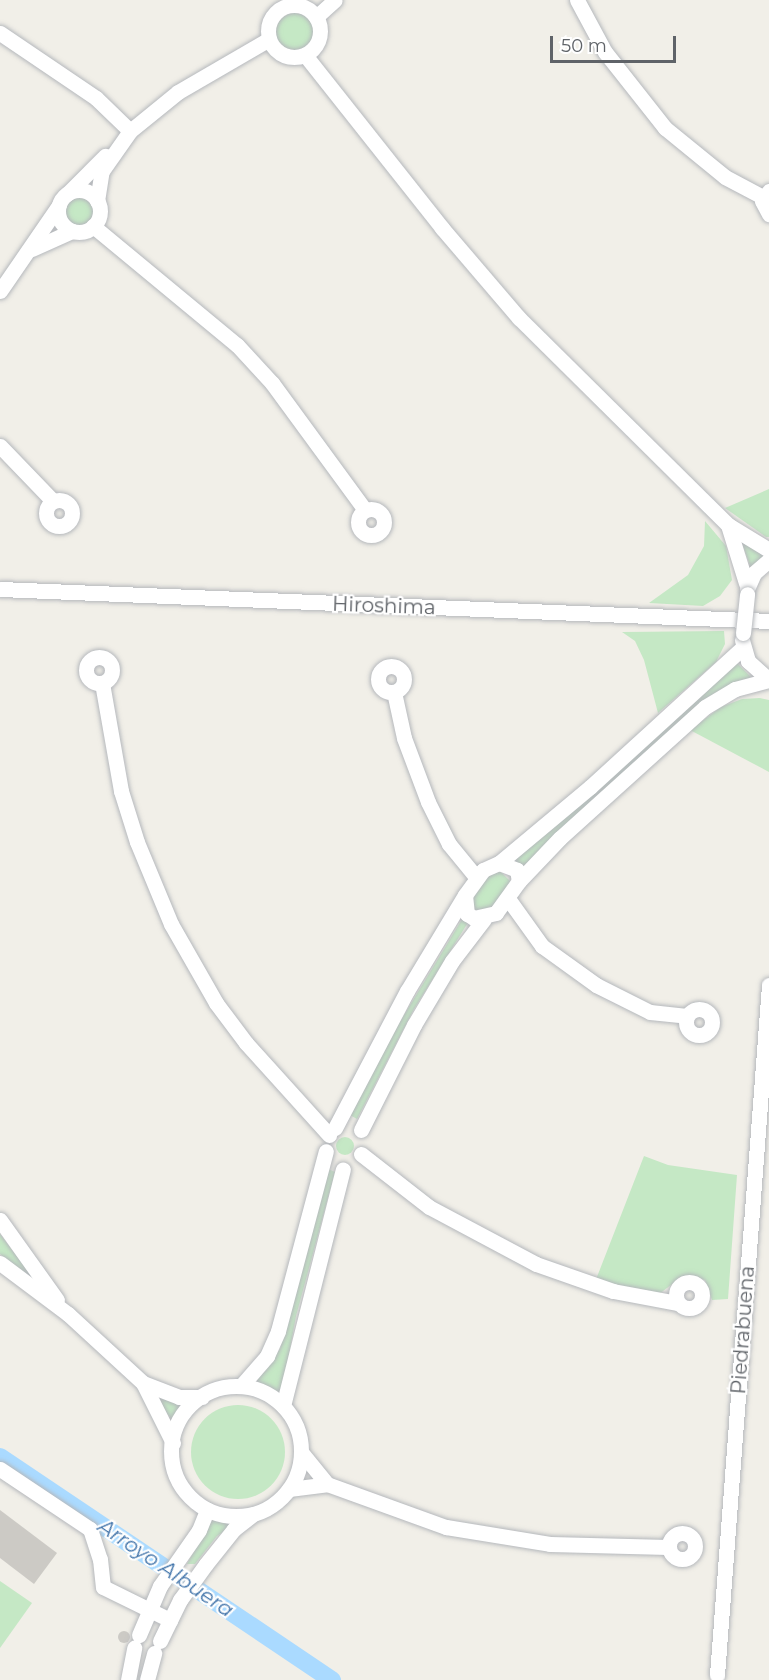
<!DOCTYPE html>
<html>
<head>
<meta charset="utf-8">
<style>
  body { margin:0 }
  #map { position:relative; width:769px; height:1680px; overflow:hidden; background:#f1efe8; font-family:Montserrat,sans-serif }
  div>[style] { position:absolute }
  .green>* { inset:0; background:#c5e8c5 }
  .round { border-radius:50% }
  .canal>* { height:18px; margin:-9px; padding:0 9px; transform-origin:9px; border-radius:9px; background:#aadaff }
  .building>* { inset:0; background:#cccac5 }
  .roads { filter:drop-shadow(0 0 2px #b5b8bc) drop-shadow(0 0 2px #b5b8bc) }
  .minor>* { height:15px; margin:-7.5px; padding:0 7.5px; transform-origin:7.5px; border-radius:7.5px; background:#fff }
  .minor>.ring { margin:-7.5px; padding:0; box-sizing:content-box; background:none; border:15px solid #fff; border-radius:50% }
  .bridges { filter:drop-shadow(0 0 2px #b5b8bc) drop-shadow(0 0 2px #b5b8bc) }
  .minor-bridge>* { height:15px; margin:-7.5px; padding:0 7.5px; transform-origin:7.5px; border-radius:7.5px; background:#fff }
  span { translate:-50% -50%; white-space:nowrap; text-align:center; line-height:1.15; -webkit-text-stroke:4.5px #fff; paint-order:stroke }
  .street-label { font-size:20px; color:#5f6368 }
  .water-label { font-size:21px; color:#4174aa; font-style:italic }
  .scale { position:absolute; left:550px; top:36px; width:126px; height:27px; box-sizing:border-box; border:3px solid #5f6368; border-top:0; padding-left:8px; font-size:18px; line-height:21px; white-space:nowrap; color:#5f6368; -webkit-text-stroke:4px #fff; paint-order:stroke }
</style>
</head>
<body>
<div id="map">
  <div class="green">
    <i class="round" style="left:276px;top:13px;width:38px;height:38px"></i>
    <i class="round" style="left:65px;top:198px;width:28px;height:28px"></i>
    <i style="clip-path:polygon(769px 489px,769px 537px,766px 537px,725px 508px)"></i>
    <i style="clip-path:polygon(705px 521px,726px 546px,732px 580px,720px 596px,703px 606px,649px 603px,688px 575px,704px 546px)"></i>
    <i style="clip-path:polygon(741px 541px,766px 555px,751px 568px)"></i>
    <i style="clip-path:polygon(724px 631px,725px 644px,716px 662px,658px 713px,644px 660px,635px 641px,622px 632px)"></i>
    <i style="clip-path:polygon(736px 662px,751px 677px,523px 870px,514px 860px,699px 699px)"></i>
    <i style="clip-path:polygon(760px 698px,769px 700px,769px 772px,690px 730px,721px 707px,742px 699px)"></i>
    <i style="clip-path:polygon(499px 870px,511px 882px,489px 911px,475px 911px,471px 907px,473px 892px,492px 873px)"></i>
    <i style="clip-path:polygon(464px 916px,469px 921px,414px 1009px,357px 1119px,350px 1115px,378px 1058px)"></i>
    <i class="round" style="left:336px;top:1137px;width:18px;height:18px"></i>
    <i style="clip-path:polygon(644px 1156px,668px 1165px,737px 1175px,728px 1299px,712px 1300px,705px 1280px,690px 1276px,683px 1276px,659px 1294px,595px 1282px)"></i>
    <i style="clip-path:polygon(328px 1169px,335px 1172px,296px 1316px,281px 1399px,252px 1385px,280px 1349px)"></i>
    <i style="clip-path:polygon(0 1234px,22px 1263px,41px 1287px,0 1254px)"></i>
    <i style="clip-path:polygon(151px 1391px,185px 1404px,172px 1420px)"></i>
    <i class="round" style="left:191px;top:1405px;width:94px;height:94px"></i>
    <i style="clip-path:polygon(211px 1520px,235px 1524px,217px 1536px,195px 1564px,187px 1564px)"></i>
    <i style="clip-path:polygon(0 1581px,32px 1603px,0 1648px)"></i>
  </div>
  <div class="canal">
    <i style="left:0;top:1457px;width:400px;rotate:33.9deg"></i>
  </div>
  <div class="building">
    <i style="clip-path:polygon(0 1510px,57px 1553px,34px 1584px,0 1558px)"></i>
    <i class="round" style="left:118px;top:1631px;width:12px;height:12px"></i>
  </div>
  <div class="roads">
    <div class="minor">
      <i style="left:577px;top:0;width:59px;rotate:61.7deg"></i>
      <i style="left:605px;top:52px;width:97px;rotate:51.7deg"></i>
      <i style="left:665px;top:128px;width:77px;rotate:39.2deg"></i>
      <i style="left:725px;top:177px;width:43px;rotate:27.8deg"></i>
      <i class="ring" style="left:268px;top:5px;width:37px;height:37px"></i>
      <i style="left:316px;top:17px;width:25px;rotate:-42deg"></i>
      <i style="left:0;top:33px;width:116px;rotate:34.1deg"></i>
      <i style="left:96px;top:98px;width:47px;rotate:44.1deg"></i>
      <i style="left:305px;top:55px;width:221px;rotate:51.6deg"></i>
      <i style="left:442px;top:228px;width:118px;rotate:49.5deg"></i>
      <i style="left:519px;top:318px;width:294px;rotate:44.7deg"></i>
      <i style="left:728px;top:525px;width:48px;rotate:31.4deg"></i>
      <i class="ring" style="left:58px;top:190px;width:27px;height:27px"></i>
      <i style="left:769px;top:191px;width:12px;rotate:125deg"></i>
      <i style="left:762px;top:201px;width:15px;rotate:62deg"></i>
      <i style="left:67px;top:194px;width:54px;rotate:-45deg"></i>
      <i style="left:97px;top:201px;width:30px;rotate:-81deg"></i>
      <i style="left:102px;top:171px;width:49px;rotate:-55deg"></i>
      <i style="left:130px;top:131px;width:62px;rotate:-39.1deg"></i>
      <i style="left:178px;top:92px;width:105px;rotate:-30.2deg"></i>
      <i style="left:93px;top:226px;width:187px;rotate:39.6deg"></i>
      <i style="left:237px;top:345px;width:52px;rotate:47.4deg"></i>
      <i style="left:272px;top:383px;width:157px;rotate:53.8deg"></i>
      <i style="left:32px;top:249px;width:44px;rotate:-24.2deg"></i>
      <i style="left:0;top:291px;width:104px;rotate:-55.5deg"></i>
      <i style="left:0;top:446px;width:76px;rotate:46.1deg"></i>
      <i class="ring" style="left:46px;top:500px;width:11px;height:11px"></i>
      <i class="ring" style="left:358px;top:509px;width:11px;height:11px"></i>
      <i style="left:728px;top:525px;width:61px;rotate:72.8deg"></i>
      <i style="left:0;top:589px;width:770px;rotate:2.38deg"></i>
      <i style="left:747px;top:589px;width:17px;rotate:-66deg"></i>
      <i style="left:754px;top:573px;width:20px;rotate:-41deg"></i>
      <i style="left:742px;top:640px;width:22px;rotate:74deg"></i>
      <i style="left:748px;top:661px;width:28px;rotate:42deg"></i>
      <i class="ring" style="left:86px;top:657px;width:11px;height:11px"></i>
      <i class="ring" style="left:378px;top:666px;width:11px;height:11px"></i>
      <i style="left:102px;top:683px;width:110px;rotate:80deg"></i>
      <i style="left:121px;top:791px;width:53px;rotate:72.6deg"></i>
      <i style="left:137px;top:842px;width:89px;rotate:67.5deg"></i>
      <i style="left:171px;top:924px;width:91px;rotate:60.3deg"></i>
      <i style="left:216px;top:1003px;width:50px;rotate:53.1deg"></i>
      <i style="left:246px;top:1043px;width:124px;rotate:47.9deg"></i>
      <i style="left:394px;top:692px;width:47px;rotate:77.7deg"></i>
      <i style="left:404px;top:738px;width:68px;rotate:69.4deg"></i>
      <i style="left:428px;top:802px;width:47px;rotate:63.4deg"></i>
      <i style="left:449px;top:844px;width:43px;rotate:50.7deg"></i>
      <i style="left:499px;top:863px;width:119px;rotate:-39.9deg"></i>
      <i style="left:590px;top:787px;width:206px;rotate:-42.4deg"></i>
      <i style="left:499px;top:863px;width:19px;rotate:21deg"></i>
      <i style="left:517px;top:870px;width:11px;rotate:80deg"></i>
      <i style="left:519px;top:881px;width:39px;rotate:126deg"></i>
      <i style="left:496px;top:913px;width:23px;rotate:167deg"></i>
      <i style="left:474px;top:918px;width:8px;rotate:-150deg"></i>
      <i style="left:467px;top:914px;width:19px;rotate:-96deg"></i>
      <i style="left:465px;top:895px;width:31px;rotate:-54deg"></i>
      <i style="left:483px;top:870px;width:17px;rotate:-24deg"></i>
      <i style="left:519px;top:881px;width:59px;rotate:-46.4deg"></i>
      <i style="left:560px;top:838px;width:195px;rotate:-42.1deg"></i>
      <i style="left:705px;top:707px;width:35px;rotate:-31deg"></i>
      <i style="left:735px;top:689px;width:35px;rotate:-15deg"></i>
      <i style="left:509px;top:900px;width:57px;rotate:54.3deg"></i>
      <i style="left:542px;top:946px;width:67px;rotate:35.8deg"></i>
      <i style="left:596px;top:985px;width:60px;rotate:26.6deg"></i>
      <i style="left:650px;top:1012px;width:37px;rotate:6deg"></i>
      <i class="ring" style="left:686px;top:1009px;width:11px;height:11px"></i>
      <i style="left:335px;top:1128px;width:155px;rotate:-62.3deg"></i>
      <i style="left:407px;top:991px;width:112px;rotate:-58.9deg"></i>
      <i style="left:361px;top:1130px;width:118px;rotate:-63.2deg"></i>
      <i style="left:414px;top:1025px;width:74px;rotate:-59.3deg"></i>
      <i style="left:452px;top:961px;width:53px;rotate:-52.7deg"></i>
      <i style="left:361px;top:1154px;width:86px;rotate:37.9deg"></i>
      <i style="left:429px;top:1207px;width:121px;rotate:28deg"></i>
      <i style="left:536px;top:1264px;width:82px;rotate:19.3deg"></i>
      <i style="left:613px;top:1291px;width:66px;rotate:10.5deg"></i>
      <i style="left:0;top:1220px;width:98px;rotate:54.5deg"></i>
      <i style="left:0;top:1263px;width:85px;rotate:36.9deg"></i>
      <i style="left:68px;top:1314px;width:102px;rotate:42.6deg"></i>
      <i style="left:143px;top:1383px;width:67px;rotate:63.4deg"></i>
      <i class="ring" style="left:676px;top:1282px;width:11px;height:11px"></i>
      <i style="left:143px;top:1383px;width:39px;rotate:21deg"></i>
      <i style="left:179px;top:1397px;width:23px"></i>
      <i style="left:241px;top:1386px;width:40px;rotate:-49deg"></i>
      <i style="left:267px;top:1356px;width:27px;rotate:-66deg"></i>
      <i style="left:278px;top:1331px;width:186px;rotate:-75.1deg"></i>
      <i class="ring" style="left:171px;top:1386px;width:115px;height:115px"></i>
      <i style="left:283px;top:1406px;width:244px;rotate:-75.8deg"></i>
      <i style="left:301px;top:1452px;width:41px;rotate:50.9deg"></i>
      <i style="left:327px;top:1484px;width:127px;rotate:19.9deg"></i>
      <i style="left:446px;top:1527px;width:105px;rotate:9.3deg"></i>
      <i style="left:550px;top:1544px;width:118px;rotate:1.5deg"></i>
      <i style="left:0;top:1469px;width:108px;rotate:33.7deg"></i>
      <i style="left:90px;top:1529px;width:32px;rotate:72deg"></i>
      <i style="left:100px;top:1559px;width:28px;rotate:84deg"></i>
      <i style="left:103px;top:1587px;width:75px;rotate:26.2deg"></i>
      <i style="left:289px;top:1489px;width:38px;rotate:-7deg"></i>
      <i class="ring" style="left:669px;top:1533px;width:11px;height:11px"></i>
      <i style="left:139px;top:1635px;width:53px;rotate:-66.8deg"></i>
      <i style="left:160px;top:1586px;width:68px;rotate:-55.1deg"></i>
      <i style="left:199px;top:1530px;width:22px;rotate:-68deg"></i>
      <i style="left:160px;top:1641px;width:46px;rotate:-64deg"></i>
      <i style="left:180px;top:1600px;width:44px;rotate:-54.2deg"></i>
      <i style="left:206px;top:1564px;width:45px;rotate:-51.3deg"></i>
      <i style="left:234px;top:1529px;width:24px;rotate:-38deg"></i>
      <i style="left:717px;top:1675px;width:692px;rotate:-85.69deg"></i>
      <i style="left:128px;top:1680px;width:33px;rotate:-79deg"></i>
      <i style="left:147px;top:1680px;width:28px;rotate:-75deg"></i>
    </div>
  </div>
  <div class="bridges">
    <div class="minor-bridge">
      <i style="left:743px;top:633px;width:39px;rotate:-84deg"></i>
    </div>
  </div>
  <div class="street-label">
    <span style="left:384px;top:606px;rotate:2deg">Hiroshima</span>
    <span style="left:743px;top:1330px;rotate:-86deg">Piedrabuena</span>
  </div>
  <div class="water-label">
    <span style="left:166px;top:1568px;rotate:34deg">Arroyo Albuera</span>
  </div>
  <div class="scale">50 m</div>
</div>
</body>
</html>
